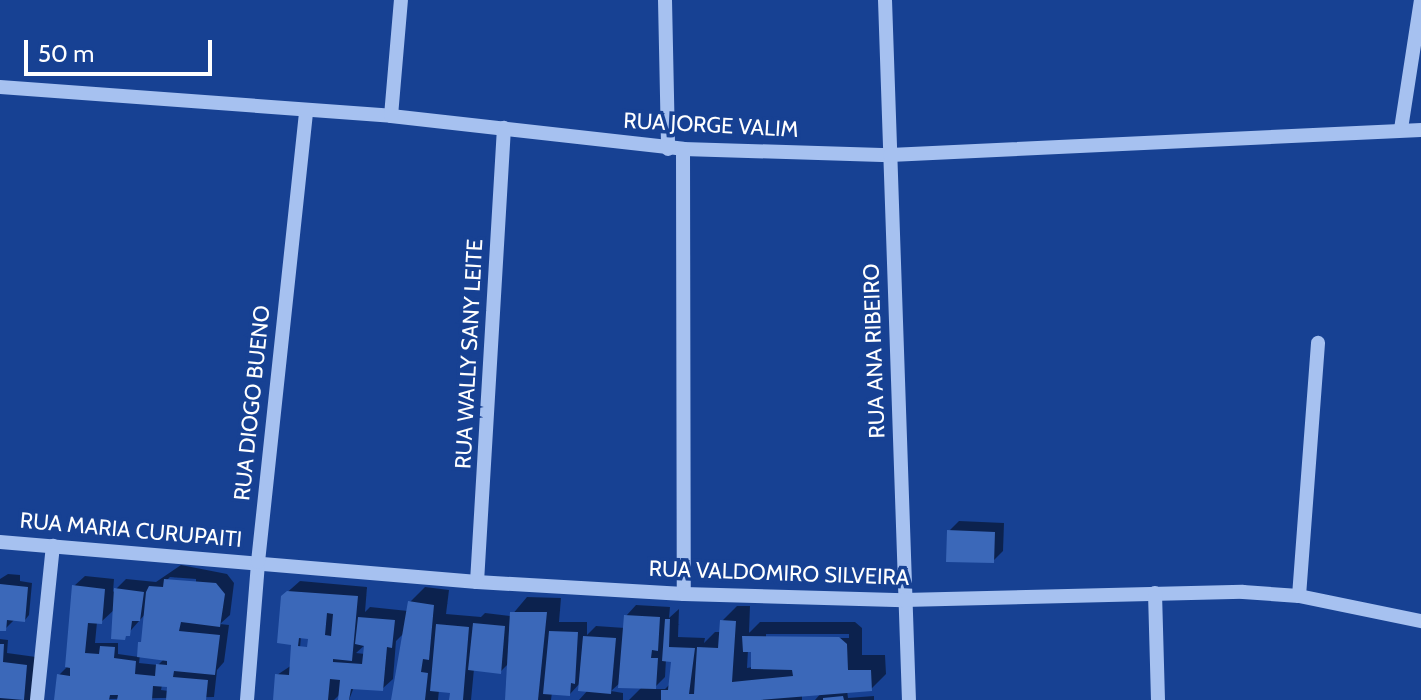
<!DOCTYPE html>
<html>
<head>
<meta charset="utf-8">
<style>
  body { margin:0 }
  #map { position:relative; width:1421px; height:700px; overflow:hidden; background:#174193; font-family:Cabin,sans-serif }
  div>[style] { position:absolute }
  .shadow>* { inset:0; background:#0007 }
  .building>* { inset:0; background:#3b68b9 }
  .minor>* { height:14px; margin:-7px; padding:0 7px; transform-origin:7px; border-radius:7px; background:#a6c1f0 }
  span { translate:-50% -50%; white-space:nowrap; text-align:center; line-height:1.15; -webkit-text-stroke:7px #174193; paint-order:stroke }
  .street-label { font-size:22px; color:#fff }
  .scale { position:absolute; left:24px; top:40px; width:188px; height:36px; box-sizing:border-box; border:4px solid #fff; border-top:0; padding-left:10px; font-size:24px; line-height:28px; white-space:nowrap; color:#fff; -webkit-text-stroke:6px #174193; paint-order:stroke }
</style>
</head>
<body>
<div id="map">
  <div class="shadow">
    <i style="clip-path:polygon(959px 521px,1004px 523px,1003px 551px,993px 561px,949px 531px)"></i>
    <i style="clip-path:polygon(evenodd,181px 565px,227px 574px,234px 583px,230px 615px,220px 624px,229px 625px,224px 662px,217px 670px,214px 697px,56px 700px,59px 675px,67px 667px,74px 586px,85px 576px,114px 579px,113px 592px,126px 579px,156px 582px,181px 565px,170px 577px,196px 579px,196px 583px,166px 581px,170px 577px,181px 565px,115px 609px,124px 638px,147px 612px,139px 657px,118px 654px,118px 643px,95px 643px,97px 622px,101px 622px,115px 609px,181px 565px,140px 655px,164px 659px,158px 665px,139px 663px,140px 655px,181px 565px,162px 685px,169px 686px,169px 691px,161px 690px,162px 685px)"></i>
    <i style="clip-path:polygon(8px 574px,20px 575px,20px 581px,32px 583px,29px 615px,25px 620px,15px 619px,5px 629px,0 629px,0 579px)"></i>
    <i style="clip-path:polygon(evenodd,300px 581px,367px 587px,365px 612px,370px 607px,408px 611px,410px 602px,425px 587px,449px 590px,446px 614px,481px 617px,485px 613px,511px 616px,527px 597px,561px 598px,559px 622px,587px 622px,587px 635px,596px 626px,625px 628px,626px 616px,636px 605px,670px 607px,669px 618px,679px 609px,678px 637px,705px 638px,704px 643px,715px 632px,721px 632px,722px 621px,737px 606px,750px 606px,749px 633px,760px 622px,855px 622px,862px 628px,862px 655px,885px 655px,886px 674px,871px 689px,847px 690px,848px 698px,874px 696px,874px 700px,815px 700px,822px 692px,802px 693px,802px 700px,629px 700px,642px 687px,621px 682px,611px 691px,623px 693px,623px 700px,579px 700px,588px 690px,581px 682px,570px 694px,552px 692px,551px 700px,507px 700px,511px 661px,500px 672px,474px 669px,471px 700px,453px 700px,452px 691px,439px 690px,438px 700px,394px 700px,405px 632px,396px 641px,393px 679px,382px 689px,354px 687px,349px 700px,340px 694px,334px 700px,274px 700px,277px 675px,292px 665px,294px 643px,283px 596px,300px 581px,766px 634px,849px 634px,849px 638px,766px 638px,766px 634px,300px 581px,301px 636px,310px 637px,309px 649px,300px 648px,301px 636px,300px 581px,366px 644px,365px 654px,356px 653px,366px 644px,300px 581px,748px 650px,753px 650px,753px 667px,747px 668px,748px 650px,300px 581px,666px 659px,673px 660px,671px 683px,665px 689px,653px 689px,665px 677px,666px 659px)"></i>
    <i style="clip-path:polygon(0 639px,8px 640px,7px 653px,36px 657px,33px 700px,0 700px)"></i>
  </div>
  <div class="building">
    <i style="clip-path:polygon(947px 530px,995px 532px,994px 563px,946px 562px)"></i>
    <i style="clip-path:polygon(164px 579px,216px 583px,225px 594px,220px 627px,181px 622px,179px 631px,220px 635px,215px 675px,174px 671px,173px 677px,208px 680px,206px 700px,166px 700px,167px 687px,153px 686px,152px 700px,117px 700px,118px 695px,110px 695px,109px 700px,54px 700px,57px 674px,70px 676px,70px 668px,65px 667px,72px 585px,105px 589px,102px 624px,88px 623px,85px 653px,99px 654px,100px 646px,115px 647px,114px 658px,136px 661px,135px 674px,155px 676px,156px 664px,167px 665px,167px 661px,137px 657px,138px 642px,141px 642px,146px 592px,149px 586px,163px 587px)"></i>
    <i style="clip-path:polygon(0 584px,28px 587px,25px 622px,7px 620px,6px 631px,0 631px)"></i>
    <i style="clip-path:polygon(114px 588px,144px 592px,140px 621px,132px 621px,130px 636px,126px 636px,125px 640px,111px 639px)"></i>
    <i style="clip-path:polygon(evenodd,287px 591px,358px 596px,352px 661px,333px 659px,333px 662px,362px 664px,364px 646px,355px 644px,358px 617px,395px 620px,392px 648px,387px 647px,383px 691px,351px 689px,349px 700px,338px 700px,340px 680px,330px 679px,328px 700px,273px 700px,275px 674px,289px 675px,291px 645px,277px 643px,281px 596px,287px 591px,327px 613px,333px 614px,331px 636px,325px 635px,327px 613px,287px 591px,299px 638px,308px 639px,307px 647px,298px 646px,299px 638px)"></i>
    <i style="clip-path:polygon(408px 601px,434px 605px,429px 660px,423px 659px,421px 672px,428px 673px,425px 700px,391px 700px)"></i>
    <i style="clip-path:polygon(510px 612px,547px 612px,538px 700px,505px 700px)"></i>
    <i style="clip-path:polygon(624px 615px,660px 617px,658px 651px,652px 650px,651px 658px,658px 658px,656px 689px,618px 688px)"></i>
    <i style="clip-path:polygon(665px 619px,670px 619px,669px 647px,695px 648px,689px 694px,694px 694px,697px 647px,718px 648px,720px 620px,736px 621px,732px 682px,793px 676px,792px 670px,751px 669px,751px 652px,743px 652px,742px 636px,839px 637px,847px 644px,848px 670px,871px 670px,872px 691px,760px 700px,661px 700px,661px 690px,668px 690px,671px 662px,662px 661px)"></i>
    <i style="clip-path:polygon(473px 623px,505px 626px,501px 674px,468px 670px)"></i>
    <i style="clip-path:polygon(436px 624px,469px 627px,463px 700px,449px 700px,450px 693px,430px 691px)"></i>
    <i style="clip-path:polygon(549px 631px,578px 632px,575px 684px,571px 683px,570px 696px,543px 694px)"></i>
    <i style="clip-path:polygon(583px 636px,616px 638px,611px 694px,578px 691px)"></i>
    <i style="clip-path:polygon(0 644px,4px 644px,3px 662px,27px 665px,24px 700px,0 698px)"></i>
    <i style="clip-path:polygon(843px 696px,844px 700px,823px 700px,823px 698px)"></i>
  </div>
  <div class="minor">
    <i style="left:665px;top:0;width:149px;rotate:88.8deg"></i>
    <i style="left:885px;top:0;width:700px;rotate:88.04deg"></i>
    <i style="left:0;top:87px;width:392px;rotate:4.2deg"></i>
    <i style="left:391px;top:116px;width:294px;rotate:6.4deg"></i>
    <i style="left:683px;top:149px;width:207px;rotate:1.7deg"></i>
    <i style="left:890px;top:155px;width:532px;rotate:-2.7deg"></i>
    <i style="left:391px;top:116px;width:116px;rotate:-85.1deg"></i>
    <i style="left:1401px;top:129px;width:131px;rotate:-81.2deg"></i>
    <i style="left:683px;top:149px;width:445px;rotate:89.9deg"></i>
    <i style="left:0;top:542px;width:479px;rotate:4.8deg"></i>
    <i style="left:477px;top:582px;width:207px;rotate:3.3deg"></i>
    <i style="left:684px;top:594px;width:220px;rotate:1.6deg"></i>
    <i style="left:904px;top:600px;width:339px;rotate:-1.4deg"></i>
    <i style="left:1243px;top:592px;width:56px;rotate:4.1deg"></i>
    <i style="left:1299px;top:596px;width:125px;rotate:11.6deg"></i>
    <i style="left:477px;top:582px;width:455px;rotate:-86.6deg"></i>
    <i style="left:1155px;top:593px;width:107px;rotate:88.4deg"></i>
    <i style="left:1299px;top:596px;width:254px;rotate:-85.7deg"></i>
    <i style="left:37px;top:700px;width:155px;rotate:-84.1deg"></i>
    <i style="left:247px;top:700px;width:138px;rotate:-85.4deg"></i>
    <i style="left:258px;top:562px;width:454px;rotate:-83.9deg"></i>
  </div>
  <div class="street-label">
    <span style="left:711px;top:125px;rotate:3deg">RUA JORGE VALIM</span>
    <span style="left:874px;top:351px;rotate:-92deg">RUA ANA RIBEIRO</span>
    <span style="left:469px;top:354px;rotate:-87deg">RUA WALLY SANY LEITE</span>
    <span style="left:252px;top:403px;rotate:-84deg">RUA DIOGO BUENO</span>
    <span style="left:131px;top:530px;rotate:5deg">RUA MARIA CURUPAITI</span>
    <span style="left:779px;top:573px;rotate:2deg">RUA VALDOMIRO SILVEIRA</span>
  </div>
  <div class="scale">50 m</div>
</div>
</body>
</html>
